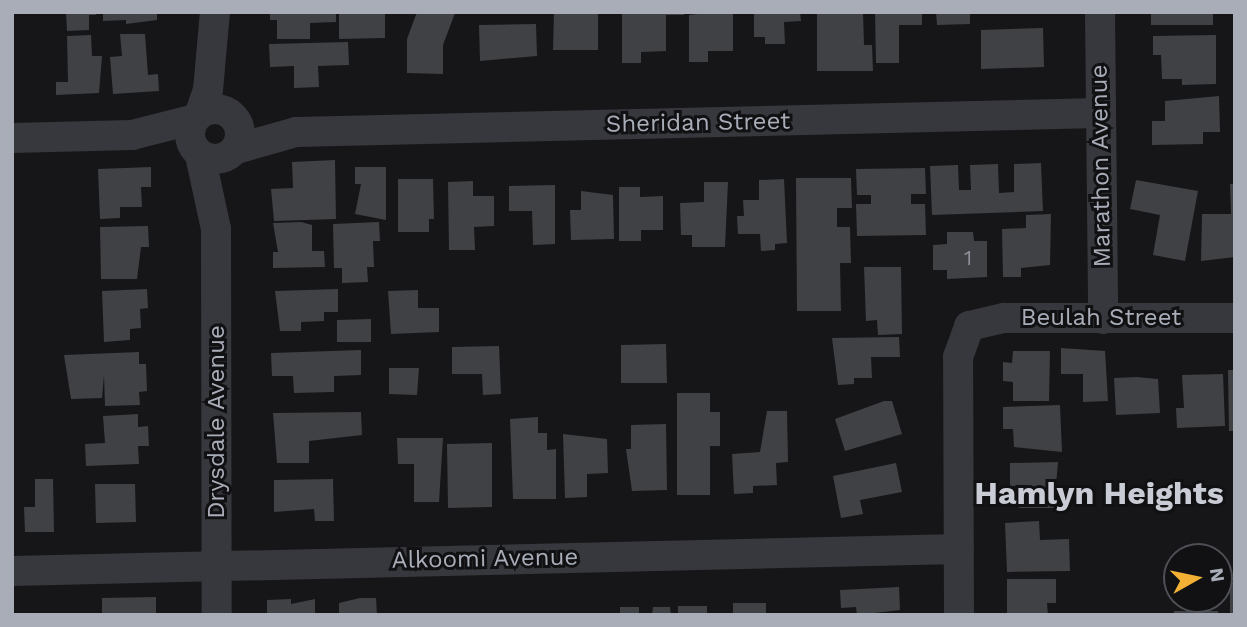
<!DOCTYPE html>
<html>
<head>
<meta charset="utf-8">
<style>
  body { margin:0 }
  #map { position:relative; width:1247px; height:627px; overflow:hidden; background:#161618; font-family:"Work Sans",sans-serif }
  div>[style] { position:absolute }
  .building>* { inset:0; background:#404145 }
  .street>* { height:30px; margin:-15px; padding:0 15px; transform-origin:15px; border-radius:15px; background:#37383d }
  .street>.ring { margin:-15px; padding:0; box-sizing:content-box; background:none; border:30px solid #37383d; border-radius:50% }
  span { translate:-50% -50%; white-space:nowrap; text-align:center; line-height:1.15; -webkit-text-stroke:6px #111113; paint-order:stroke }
  .number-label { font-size:21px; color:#8e929b }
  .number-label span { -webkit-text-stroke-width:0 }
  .street-label { font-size:24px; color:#a8adb8 }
  .district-label { font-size:32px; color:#c9ccd4; font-weight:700 }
  .frame { position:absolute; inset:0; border:14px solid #a8adb8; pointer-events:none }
  .north { position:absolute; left:1163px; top:543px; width:70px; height:70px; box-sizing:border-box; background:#111113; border:2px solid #4d4f55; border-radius:50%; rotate:81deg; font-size:19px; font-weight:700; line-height:28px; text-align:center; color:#a8adb8 }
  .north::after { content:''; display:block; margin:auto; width:24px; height:32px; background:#f2b134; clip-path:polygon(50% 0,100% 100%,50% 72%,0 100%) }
</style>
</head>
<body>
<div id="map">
  <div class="building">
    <i style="clip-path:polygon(66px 12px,96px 12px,96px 15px,89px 15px,89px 30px,67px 31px)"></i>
    <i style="clip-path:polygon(103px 12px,157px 12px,157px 20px,126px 24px,126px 20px,103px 21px)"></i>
    <i style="clip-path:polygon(270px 12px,336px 12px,336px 22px,310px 23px,310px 39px,277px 39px,277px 20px,270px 20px)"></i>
    <i style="clip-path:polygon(339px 12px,385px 12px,385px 38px,339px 39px)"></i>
    <i style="clip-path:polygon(417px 12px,455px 13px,443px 45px,443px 74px,407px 73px,407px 39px)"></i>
    <i style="clip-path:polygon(554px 12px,598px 12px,598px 50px,553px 50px)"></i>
    <i style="clip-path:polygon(622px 12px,684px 12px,684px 15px,666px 15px,666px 51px,641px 52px,641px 63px,622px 63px)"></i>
    <i style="clip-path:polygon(716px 12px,733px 12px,733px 51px,708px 51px,708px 62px,689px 62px,689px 15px)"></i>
    <i style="clip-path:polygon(754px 12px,800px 12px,801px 21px,784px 22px,785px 44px,765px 44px,765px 37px,754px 37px)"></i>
    <i style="clip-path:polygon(817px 12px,863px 12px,864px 45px,872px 45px,873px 71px,817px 71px)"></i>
    <i style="clip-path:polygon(875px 12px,922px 12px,922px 25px,899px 25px,899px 63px,876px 63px)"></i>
    <i style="clip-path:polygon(936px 12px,970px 12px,970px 24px,937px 25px)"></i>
    <i style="clip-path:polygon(1151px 12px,1213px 12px,1213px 25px,1151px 25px)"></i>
    <i style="clip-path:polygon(536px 24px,537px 56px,480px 61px,479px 25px)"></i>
    <i style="clip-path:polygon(1043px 28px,1044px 67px,981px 69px,981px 30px)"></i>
    <i style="clip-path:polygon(120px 34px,145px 34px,148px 75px,158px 74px,159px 91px,113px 94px,110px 57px,122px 56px)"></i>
    <i style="clip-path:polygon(91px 35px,92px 56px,102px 56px,99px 93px,56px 95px,56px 82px,68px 82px,67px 36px)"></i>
    <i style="clip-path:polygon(1216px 35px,1216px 84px,1182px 85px,1182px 79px,1162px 79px,1161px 55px,1153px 55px,1153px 36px)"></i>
    <i style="clip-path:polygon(348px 42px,349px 65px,318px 66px,319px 87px,294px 88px,294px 66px,270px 67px,269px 44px)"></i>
    <i style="clip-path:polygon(1219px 96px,1220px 132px,1203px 132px,1203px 144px,1152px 145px,1152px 121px,1165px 121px,1165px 101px)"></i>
    <i style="clip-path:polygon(335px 160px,336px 219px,274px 221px,271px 189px,293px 188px,292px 162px)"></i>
    <i style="clip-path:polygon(1041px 163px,1043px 211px,932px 215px,930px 166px,958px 165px,959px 190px,971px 190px,970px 165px,998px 164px,999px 193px,1014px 192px,1014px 164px)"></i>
    <i style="clip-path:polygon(151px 167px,151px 187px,141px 187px,142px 207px,120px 207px,120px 218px,100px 219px,98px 169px)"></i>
    <i style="clip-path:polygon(355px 167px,386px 167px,386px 220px,355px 214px,361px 184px,355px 184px)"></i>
    <i style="clip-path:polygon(925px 168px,926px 194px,911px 194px,911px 204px,925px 204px,926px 235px,857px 236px,856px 204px,871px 204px,871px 195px,857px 195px,856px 169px)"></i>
    <i style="clip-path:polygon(796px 178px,851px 178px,852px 208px,837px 208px,837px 227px,850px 227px,851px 263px,840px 263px,841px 311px,797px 311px)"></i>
    <i style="clip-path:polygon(398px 179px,433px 179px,434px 219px,429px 219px,429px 232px,398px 232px)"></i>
    <i style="clip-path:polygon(784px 179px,787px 243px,775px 244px,775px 250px,761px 251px,760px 234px,738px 234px,737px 216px,744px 216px,743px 200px,759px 200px,759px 180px)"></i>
    <i style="clip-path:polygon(1136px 180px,1198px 191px,1185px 261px,1153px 255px,1160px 215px,1130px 209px)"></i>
    <i style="clip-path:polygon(473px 181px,473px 196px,494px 196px,494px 226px,474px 227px,475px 250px,449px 250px,448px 182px)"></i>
    <i style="clip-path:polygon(704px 182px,728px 182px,725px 247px,692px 247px,692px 235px,681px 235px,680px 203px,704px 202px)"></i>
    <i style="clip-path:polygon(1230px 184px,1235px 184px,1235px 257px,1201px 261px,1202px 214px,1231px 214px)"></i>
    <i style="clip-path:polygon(555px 185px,555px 244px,533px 245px,532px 211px,509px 211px,509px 186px)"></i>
    <i style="clip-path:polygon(619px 187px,640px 187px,640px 197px,663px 196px,663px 230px,641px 230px,641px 241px,619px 241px)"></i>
    <i style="clip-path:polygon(581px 191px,613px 195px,614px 239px,571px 240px,570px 210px,581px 210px)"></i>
    <i style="clip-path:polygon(1051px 214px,1050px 265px,1021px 268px,1021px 277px,1003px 277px,1002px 229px,1026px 228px,1026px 215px)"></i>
    <i style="clip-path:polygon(301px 222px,312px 225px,312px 251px,324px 251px,325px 267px,273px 268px,273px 252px,278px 252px,273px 223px)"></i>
    <i style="clip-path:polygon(379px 222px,380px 241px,373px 241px,374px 267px,367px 267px,368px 282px,342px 283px,342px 268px,334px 268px,333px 224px)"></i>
    <i style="clip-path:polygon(148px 226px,149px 247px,141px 247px,137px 279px,101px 279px,100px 227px)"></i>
    <i style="clip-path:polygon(947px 232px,973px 232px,974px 241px,987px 241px,987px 277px,947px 279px,947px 270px,933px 270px,933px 245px,947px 244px)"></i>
    <i style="clip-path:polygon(864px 267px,901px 267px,902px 334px,878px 335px,877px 320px,866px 321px)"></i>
    <i style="clip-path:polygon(147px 289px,148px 308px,140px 309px,141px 328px,130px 329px,130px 340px,104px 342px,102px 291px)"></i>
    <i style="clip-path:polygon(338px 289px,338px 312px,324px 312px,324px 321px,301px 322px,301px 331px,280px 331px,275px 291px)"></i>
    <i style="clip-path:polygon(418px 290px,418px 308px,439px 308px,439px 332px,391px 334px,388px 291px)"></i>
    <i style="clip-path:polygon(371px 319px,371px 342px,337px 342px,337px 320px)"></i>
    <i style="clip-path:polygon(899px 337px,900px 357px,871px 357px,872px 378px,854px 378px,854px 384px,838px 385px,832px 338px)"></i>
    <i style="clip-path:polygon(666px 344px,667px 383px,621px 383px,621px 345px)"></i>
    <i style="clip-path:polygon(499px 346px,501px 394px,483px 395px,482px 374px,452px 374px,452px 347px)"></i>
    <i style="clip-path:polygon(1061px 348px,1105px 351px,1108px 401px,1083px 402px,1083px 374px,1061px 374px)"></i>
    <i style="clip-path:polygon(361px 350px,361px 375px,334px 376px,334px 392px,294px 393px,293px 376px,272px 376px,271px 353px)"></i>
    <i style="clip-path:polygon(1013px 351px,1050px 351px,1049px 401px,1013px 401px,1013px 382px,1003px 381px,1003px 362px,1012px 363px)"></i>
    <i style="clip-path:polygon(139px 352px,139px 364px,146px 364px,147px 391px,139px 392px,140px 405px,105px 406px,104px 375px,102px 398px,71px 399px,64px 355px)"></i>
    <i style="clip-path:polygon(389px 368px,419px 368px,417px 395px,389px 394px)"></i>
    <i style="clip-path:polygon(1228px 370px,1235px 370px,1235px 431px,1229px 431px)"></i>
    <i style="clip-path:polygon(1223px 374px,1225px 426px,1177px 428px,1176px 408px,1184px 408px,1182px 375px)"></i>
    <i style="clip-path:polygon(1137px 377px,1158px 379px,1160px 413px,1116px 415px,1114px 378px)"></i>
    <i style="clip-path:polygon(677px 393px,710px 393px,710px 412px,720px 412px,720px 446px,710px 446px,710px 495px,677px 495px)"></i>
    <i style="clip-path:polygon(884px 401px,892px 401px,902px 434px,845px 451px,835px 419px)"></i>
    <i style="clip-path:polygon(1060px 405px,1062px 452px,1014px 447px,1013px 429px,1003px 429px,1003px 407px)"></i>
    <i style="clip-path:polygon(767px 411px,787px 411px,788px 462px,776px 463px,777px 485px,753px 486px,753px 493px,734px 494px,732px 454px,760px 452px)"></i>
    <i style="clip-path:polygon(361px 412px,362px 435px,309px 441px,309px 463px,277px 463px,273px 413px)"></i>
    <i style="clip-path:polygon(138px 414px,138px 427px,148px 426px,149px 446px,138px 446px,139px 464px,86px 466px,85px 444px,105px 443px,103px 416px)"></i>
    <i style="clip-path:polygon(538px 417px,538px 433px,547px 433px,547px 450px,556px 449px,556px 499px,513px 499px,510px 419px)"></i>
    <i style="clip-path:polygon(666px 424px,667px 490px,632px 491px,626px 449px,631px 449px,631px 425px)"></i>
    <i style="clip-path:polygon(563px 434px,607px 439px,608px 473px,587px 474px,587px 497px,565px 498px)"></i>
    <i style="clip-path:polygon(397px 438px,443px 438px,439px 502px,414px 502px,414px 464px,398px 464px)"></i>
    <i style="clip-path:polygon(492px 443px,492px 507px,448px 508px,447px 444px)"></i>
    <i style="clip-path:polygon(1058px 462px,1054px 508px,1019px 508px,1019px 486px,1010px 486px,1010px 463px)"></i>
    <i style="clip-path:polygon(896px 463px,902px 492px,860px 500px,863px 514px,841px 518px,833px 476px)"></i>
    <i style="clip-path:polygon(35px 479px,53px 479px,54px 532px,25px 532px,24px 507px,35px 507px)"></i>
    <i style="clip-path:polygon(333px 479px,334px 521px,315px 521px,314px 509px,274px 512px,274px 480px)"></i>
    <i style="clip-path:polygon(95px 484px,135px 484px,136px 522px,96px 523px)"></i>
    <i style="clip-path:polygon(1039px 521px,1040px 540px,1069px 539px,1070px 571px,1007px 572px,1005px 523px)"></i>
    <i style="clip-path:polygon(1007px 579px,1056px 579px,1056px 603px,1047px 603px,1048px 615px,1007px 615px)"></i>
    <i style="clip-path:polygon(1230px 582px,1235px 582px,1235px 615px,1230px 615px)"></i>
    <i style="clip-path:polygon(899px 587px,900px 610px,857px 615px,856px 607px,841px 608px,840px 590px)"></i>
    <i style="clip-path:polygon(156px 597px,156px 615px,102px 615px,102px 598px)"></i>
    <i style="clip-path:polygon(360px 598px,376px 598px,377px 615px,339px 615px,339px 603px)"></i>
    <i style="clip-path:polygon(291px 599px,291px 604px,315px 599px,315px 615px,267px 615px,267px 600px)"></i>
    <i style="clip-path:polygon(733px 603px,766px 603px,766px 615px,733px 615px)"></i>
    <i style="clip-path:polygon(678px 606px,707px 606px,707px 615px,678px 615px)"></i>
    <i style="clip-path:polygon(620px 607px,639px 607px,639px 615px,620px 615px)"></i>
    <i style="clip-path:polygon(653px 607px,670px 607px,671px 615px,652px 615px)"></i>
    <i style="clip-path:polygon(1174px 611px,1218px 611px,1218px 615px,1174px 615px)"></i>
  </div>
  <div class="street">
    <i style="left:1100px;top:12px;width:307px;rotate:89.4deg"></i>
    <i class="ring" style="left:190px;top:109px;width:20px;height:20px"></i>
    <i style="left:200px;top:113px;width:24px;rotate:-71deg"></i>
    <i style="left:208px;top:90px;width:78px;rotate:-84.9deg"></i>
    <i style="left:12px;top:138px;width:120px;rotate:-1.4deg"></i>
    <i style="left:132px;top:135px;width:65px;rotate:-14.3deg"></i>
    <i style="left:236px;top:149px;width:62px;rotate:-15.8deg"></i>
    <i style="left:296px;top:132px;width:804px;rotate:-1.35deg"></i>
    <i style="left:200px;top:155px;width:76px;rotate:77.8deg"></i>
    <i style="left:216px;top:229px;width:386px;rotate:89.9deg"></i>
    <i style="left:12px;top:571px;width:947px;rotate:-1.33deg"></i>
    <i style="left:959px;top:615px;width:258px;rotate:-90.2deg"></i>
    <i style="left:958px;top:357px;width:33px;rotate:-70deg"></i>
    <i style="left:969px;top:326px;width:36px;rotate:-13deg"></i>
    <i style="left:1004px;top:318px;width:231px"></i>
  </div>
  <div class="number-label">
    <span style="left:968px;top:258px">1</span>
  </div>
  <div class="street-label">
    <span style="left:698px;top:123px;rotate:-1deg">Sheridan Street</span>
    <span style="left:1101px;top:166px;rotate:-91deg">Marathon Avenue</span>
    <span style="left:1101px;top:318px">Beulah Street</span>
    <span style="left:217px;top:422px;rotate:-90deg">Drysdale Avenue</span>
    <span style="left:485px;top:559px;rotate:-1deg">Alkoomi Avenue</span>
  </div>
  <div class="district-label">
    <span style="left:1099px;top:493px">Hamlyn Heights</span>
  </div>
  <div class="frame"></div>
  <div class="north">N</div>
</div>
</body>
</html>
